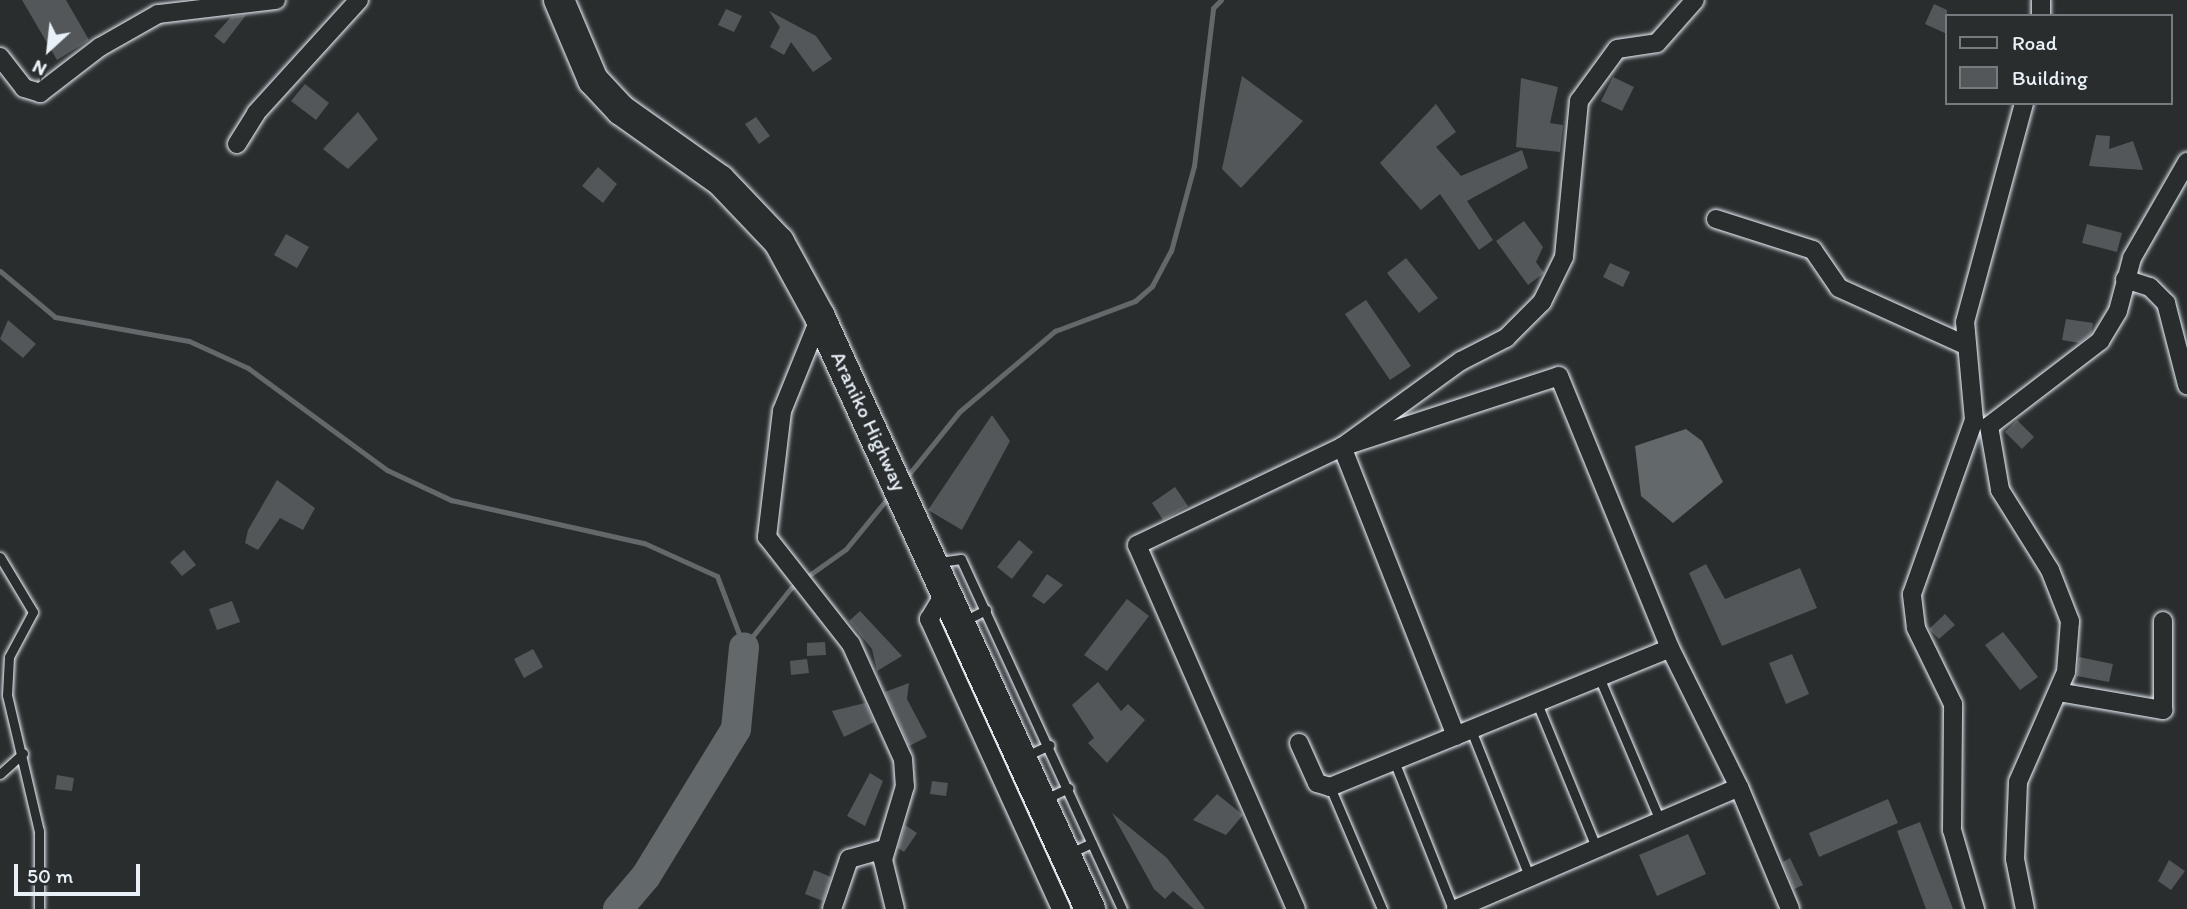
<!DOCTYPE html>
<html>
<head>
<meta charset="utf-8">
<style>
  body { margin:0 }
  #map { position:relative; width:2187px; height:909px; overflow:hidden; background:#2a2d2e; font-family:Itim,sans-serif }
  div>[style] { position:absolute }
  .water>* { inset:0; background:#63686b }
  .stream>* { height:5px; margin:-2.5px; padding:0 2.5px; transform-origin:2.5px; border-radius:2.5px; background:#63686b }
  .river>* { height:30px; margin:-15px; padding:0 15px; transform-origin:15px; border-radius:15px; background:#63686b }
  .building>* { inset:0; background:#535759 }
  .roads { filter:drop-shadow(0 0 2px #e8f1f8) drop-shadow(0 0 2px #e8f1f8) }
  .service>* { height:9px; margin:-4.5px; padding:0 4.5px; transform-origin:4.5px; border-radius:4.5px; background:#2a2d2e }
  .minor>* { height:18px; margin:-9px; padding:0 9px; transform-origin:9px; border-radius:9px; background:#2a2d2e }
  .trunk>* { height:30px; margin:-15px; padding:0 15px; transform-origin:15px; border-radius:15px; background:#2a2d2e }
  span { translate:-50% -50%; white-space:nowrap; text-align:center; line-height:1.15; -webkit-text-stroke:5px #2a2d2e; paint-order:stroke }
  .street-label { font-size:21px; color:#e8f1f8 }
  .legend { position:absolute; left:1945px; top:14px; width:228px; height:91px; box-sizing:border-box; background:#2a2d2e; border:2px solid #767b7f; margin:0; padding:9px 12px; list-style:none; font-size:21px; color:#e8f1f8 }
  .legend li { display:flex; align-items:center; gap:14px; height:35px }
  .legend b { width:35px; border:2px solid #767b7f }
  .north { position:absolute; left:14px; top:14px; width:70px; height:70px; -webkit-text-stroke:5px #2a2d2e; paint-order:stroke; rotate:207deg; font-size:19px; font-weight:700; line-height:28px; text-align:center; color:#e8f1f8 }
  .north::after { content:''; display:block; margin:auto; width:24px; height:32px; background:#e8f1f8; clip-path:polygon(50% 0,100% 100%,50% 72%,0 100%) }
  .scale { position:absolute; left:14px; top:864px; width:126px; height:32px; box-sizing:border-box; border:4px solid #e8f1f8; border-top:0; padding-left:9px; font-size:21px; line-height:24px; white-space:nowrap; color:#e8f1f8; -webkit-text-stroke:5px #2a2d2e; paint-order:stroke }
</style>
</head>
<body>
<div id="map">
  <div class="water">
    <i style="clip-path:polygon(1686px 429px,1702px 441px,1723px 482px,1673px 523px,1641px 496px,1635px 446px)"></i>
  </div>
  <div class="stream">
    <i style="left:0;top:271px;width:72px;rotate:39.9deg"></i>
    <i style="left:55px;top:317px;width:136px;rotate:10.2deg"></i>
    <i style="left:189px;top:341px;width:65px;rotate:24.6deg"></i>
    <i style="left:248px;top:368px;width:172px;rotate:36.3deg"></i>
    <i style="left:387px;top:470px;width:71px;rotate:25.1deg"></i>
    <i style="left:451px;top:500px;width:198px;rotate:12.6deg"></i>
    <i style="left:644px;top:543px;width:80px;rotate:24.3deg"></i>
    <i style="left:717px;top:576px;width:76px;rotate:69.2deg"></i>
    <i style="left:905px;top:479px;width:86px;rotate:-51.1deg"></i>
    <i style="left:959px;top:412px;width:126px;rotate:-40.2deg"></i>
    <i style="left:1055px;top:331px;width:85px;rotate:-20.6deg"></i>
    <i style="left:1135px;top:301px;width:23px;rotate:-41deg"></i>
    <i style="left:1152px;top:286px;width:40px;rotate:-62deg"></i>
    <i style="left:1171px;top:251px;width:88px;rotate:-74.9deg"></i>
    <i style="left:1194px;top:166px;width:159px;rotate:-83.1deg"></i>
    <i style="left:1213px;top:8px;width:11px;rotate:-45deg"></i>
    <i style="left:744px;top:647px;width:75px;rotate:-51.5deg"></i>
    <i style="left:791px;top:588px;width:67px;rotate:-35.3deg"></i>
    <i style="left:846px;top:549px;width:71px;rotate:-50.7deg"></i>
  </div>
  <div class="river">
    <i style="left:618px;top:909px;width:43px;rotate:-49.7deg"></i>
    <i style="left:646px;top:876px;width:172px;rotate:-58.5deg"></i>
    <i style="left:736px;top:729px;width:82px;rotate:-84.4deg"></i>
  </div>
  <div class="building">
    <i style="clip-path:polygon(22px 0,66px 0,89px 40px,57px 60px)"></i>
    <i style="clip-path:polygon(1934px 4px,1947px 10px,1947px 34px,1925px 24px)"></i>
    <i style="clip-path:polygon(726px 9px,742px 16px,734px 32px,718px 25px)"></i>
    <i style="clip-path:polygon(769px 11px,816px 36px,832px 59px,813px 72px,791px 42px,784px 55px,770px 47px,780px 27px)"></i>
    <i style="clip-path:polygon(246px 15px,224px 44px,214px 36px,231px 17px)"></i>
    <i style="clip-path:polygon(1242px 76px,1303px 121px,1241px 188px,1222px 169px)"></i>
    <i style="clip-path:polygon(1613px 77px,1634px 87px,1622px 111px,1601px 101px)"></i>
    <i style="clip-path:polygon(1521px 78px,1558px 87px,1550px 123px,1563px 125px,1560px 152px,1516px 147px)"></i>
    <i style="clip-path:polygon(305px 84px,329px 103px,316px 120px,291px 101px)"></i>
    <i style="clip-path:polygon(1436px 104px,1456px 132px,1436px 147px,1461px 176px,1522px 150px,1528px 168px,1467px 201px,1493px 240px,1479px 250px,1440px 194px,1421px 210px,1380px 163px)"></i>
    <i style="clip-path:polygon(358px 112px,378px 139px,348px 169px,323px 149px)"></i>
    <i style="clip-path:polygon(756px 117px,770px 136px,759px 144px,745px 124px)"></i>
    <i style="clip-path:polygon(2096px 135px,2110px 136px,2109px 149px,2133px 141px,2143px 170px,2089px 166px)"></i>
    <i style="clip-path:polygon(598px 167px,617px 184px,603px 203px,582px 186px)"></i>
    <i style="clip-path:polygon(1524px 221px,1543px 247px,1536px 262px,1544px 273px,1528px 285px,1496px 241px)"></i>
    <i style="clip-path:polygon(2087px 224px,2122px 233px,2117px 252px,2082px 243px)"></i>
    <i style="clip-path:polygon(286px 234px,309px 247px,297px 268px,274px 255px)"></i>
    <i style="clip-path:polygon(1406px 258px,1438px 298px,1419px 313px,1387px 273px)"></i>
    <i style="clip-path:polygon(1610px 263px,1630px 272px,1623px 287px,1603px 277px)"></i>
    <i style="clip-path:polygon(1366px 300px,1411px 366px,1390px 380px,1345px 314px)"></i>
    <i style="clip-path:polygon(2066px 319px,2093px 323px,2091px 334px,2079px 343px,2062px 340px)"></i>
    <i style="clip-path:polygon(8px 320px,36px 344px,23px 358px,0 339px)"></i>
    <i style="clip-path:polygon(992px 415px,1010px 441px,962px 530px,928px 510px)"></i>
    <i style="clip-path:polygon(2017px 420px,2034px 437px,2022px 449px,2005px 432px)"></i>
    <i style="clip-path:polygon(277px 480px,315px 508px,303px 530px,280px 518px,258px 550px,245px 543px,248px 530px)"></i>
    <i style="clip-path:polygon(1175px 487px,1188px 506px,1163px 520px,1152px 503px)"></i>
    <i style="clip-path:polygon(1019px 540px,1033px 552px,1012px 579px,997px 567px)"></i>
    <i style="clip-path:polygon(184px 550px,196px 565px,182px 576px,170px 562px)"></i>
    <i style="clip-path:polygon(1706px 564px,1725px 599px,1800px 568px,1817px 608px,1722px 646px,1689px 573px)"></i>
    <i style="clip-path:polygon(1047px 574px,1063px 585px,1044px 604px,1032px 596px)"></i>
    <i style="clip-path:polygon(1127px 599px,1149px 616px,1107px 671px,1084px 655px)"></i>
    <i style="clip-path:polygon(232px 601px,240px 622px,217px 630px,209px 609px)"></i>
    <i style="clip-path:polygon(860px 611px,902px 656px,877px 671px,872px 649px,849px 621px)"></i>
    <i style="clip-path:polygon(1945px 614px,1955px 625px,1939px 639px,1929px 629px)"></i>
    <i style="clip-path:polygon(2003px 632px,2038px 677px,2020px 690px,1985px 645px)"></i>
    <i style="clip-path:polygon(825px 642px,826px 655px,807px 656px,807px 643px)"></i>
    <i style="clip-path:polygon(533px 649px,543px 667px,524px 678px,514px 659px)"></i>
    <i style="clip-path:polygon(1792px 654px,1809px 694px,1786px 704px,1769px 663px)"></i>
    <i style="clip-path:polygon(2079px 657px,2113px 664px,2109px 682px,2077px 676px)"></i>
    <i style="clip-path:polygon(807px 659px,809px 673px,791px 675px,790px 661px)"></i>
    <i style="clip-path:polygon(1098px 682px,1121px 711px,1128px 704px,1145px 720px,1107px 763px,1088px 743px,1094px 738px,1072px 705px)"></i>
    <i style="clip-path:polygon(909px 683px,907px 699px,927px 737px,909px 746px,885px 692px)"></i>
    <i style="clip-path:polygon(865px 703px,874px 722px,844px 737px,832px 711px)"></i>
    <i style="clip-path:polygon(870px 773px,883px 781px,865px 826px,847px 816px)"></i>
    <i style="clip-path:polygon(57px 775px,74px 778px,72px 791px,55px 789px)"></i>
    <i style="clip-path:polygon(932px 781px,948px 783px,946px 796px,930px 794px)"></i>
    <i style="clip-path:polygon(1217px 794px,1243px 815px,1226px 835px,1193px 820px)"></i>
    <i style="clip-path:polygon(1888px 799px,1898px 823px,1819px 857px,1809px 833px)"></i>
    <i style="clip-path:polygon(1112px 813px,1167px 858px,1205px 909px,1194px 909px,1173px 891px,1165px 899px,1154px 889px)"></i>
    <i style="clip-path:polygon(1920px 822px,1953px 909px,1926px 909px,1897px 831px)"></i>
    <i style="clip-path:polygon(905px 825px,917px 833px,904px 852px,898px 848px)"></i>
    <i style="clip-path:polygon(1688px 834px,1706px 874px,1657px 896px,1639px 855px)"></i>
    <i style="clip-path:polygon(1790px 858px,1803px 885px,1794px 889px,1783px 862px)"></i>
    <i style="clip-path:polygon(2169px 860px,2185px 871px,2171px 890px,2158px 881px)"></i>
    <i style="clip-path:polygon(814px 870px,831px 877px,823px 901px,805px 894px)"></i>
  </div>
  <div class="roads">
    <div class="service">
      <i style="left:0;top:557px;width:64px;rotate:59deg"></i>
      <i style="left:33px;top:612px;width:51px;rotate:118.1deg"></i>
      <i style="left:9px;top:657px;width:38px;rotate:93deg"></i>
      <i style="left:7px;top:695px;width:140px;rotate:76.8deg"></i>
      <i style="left:39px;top:831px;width:78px;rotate:90deg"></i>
      <i style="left:939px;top:562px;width:22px;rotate:-8deg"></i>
      <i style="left:961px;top:559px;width:385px;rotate:65.3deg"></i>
      <i style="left:962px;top:622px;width:27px;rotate:-27deg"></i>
      <i style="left:1599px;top:677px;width:156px;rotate:67deg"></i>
      <i style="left:1537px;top:703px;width:158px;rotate:67.7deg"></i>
      <i style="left:1471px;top:730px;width:159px;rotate:68.3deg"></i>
      <i style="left:1026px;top:756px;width:26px;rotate:-25deg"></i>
      <i style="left:1394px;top:761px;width:159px;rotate:68.3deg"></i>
      <i style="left:0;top:774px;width:31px;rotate:-42deg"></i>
      <i style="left:1330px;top:787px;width:133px;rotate:66.9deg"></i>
      <i style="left:1045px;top:799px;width:26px;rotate:-25deg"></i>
      <i style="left:1068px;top:854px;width:26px;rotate:-25deg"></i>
    </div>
    <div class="minor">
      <i style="left:2041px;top:16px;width:16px;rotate:-90deg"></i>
      <i style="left:0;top:57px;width:39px;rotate:52deg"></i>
      <i style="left:24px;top:88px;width:17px;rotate:17deg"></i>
      <i style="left:40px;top:93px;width:76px;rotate:-37.5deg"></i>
      <i style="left:100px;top:47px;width:67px;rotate:-29.6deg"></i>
      <i style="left:158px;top:14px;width:119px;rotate:-6.8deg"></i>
      <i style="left:237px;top:144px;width:36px;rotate:-58deg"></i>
      <i style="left:256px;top:113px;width:153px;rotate:-47.7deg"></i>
      <i style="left:1716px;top:219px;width:102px;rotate:17.7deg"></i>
      <i style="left:1813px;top:250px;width:46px;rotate:55.6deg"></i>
      <i style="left:1839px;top:288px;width:138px;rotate:24.3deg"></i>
      <i style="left:2125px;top:279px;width:26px;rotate:18deg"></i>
      <i style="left:2150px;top:287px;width:23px;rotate:45deg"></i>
      <i style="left:2166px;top:303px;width:85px;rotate:75.6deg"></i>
      <i style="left:820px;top:317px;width:101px;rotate:112deg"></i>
      <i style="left:782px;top:411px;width:127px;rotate:96.8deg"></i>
      <i style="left:767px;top:537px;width:136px;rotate:51.9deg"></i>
      <i style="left:851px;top:644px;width:126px;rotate:65.7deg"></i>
      <i style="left:903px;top:759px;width:27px;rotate:86deg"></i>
      <i style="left:905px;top:786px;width:77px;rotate:106.6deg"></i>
      <i style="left:883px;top:860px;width:50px;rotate:76.2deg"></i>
      <i style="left:1989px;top:426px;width:65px;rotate:80.2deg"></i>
      <i style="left:2000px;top:490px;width:94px;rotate:58deg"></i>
      <i style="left:2050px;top:570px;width:55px;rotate:68.6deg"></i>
      <i style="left:2070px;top:621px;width:51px;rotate:94.5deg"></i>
      <i style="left:2066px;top:672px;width:120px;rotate:113.6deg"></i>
      <i style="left:2018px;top:782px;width:77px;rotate:92.2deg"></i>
      <i style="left:2015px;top:859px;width:51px;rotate:78.7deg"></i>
      <i style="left:1989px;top:426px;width:140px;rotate:-37.4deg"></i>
      <i style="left:2100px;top:341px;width:35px;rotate:-59deg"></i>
      <i style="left:2118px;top:311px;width:55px;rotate:-75.2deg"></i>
      <i style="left:2132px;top:258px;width:111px;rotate:-60.2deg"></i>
      <i style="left:946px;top:591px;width:33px;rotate:121deg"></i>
      <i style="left:929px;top:619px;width:319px;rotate:65.5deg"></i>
      <i style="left:2058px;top:692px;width:107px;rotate:9.7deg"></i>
      <i style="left:2163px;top:710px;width:89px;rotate:-90deg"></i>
      <i style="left:1456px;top:736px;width:311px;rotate:-111.5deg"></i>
      <i style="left:1342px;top:447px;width:147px;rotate:-35.9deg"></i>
      <i style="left:1461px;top:361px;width:51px;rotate:-27.1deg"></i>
      <i style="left:1506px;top:338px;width:51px;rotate:-45deg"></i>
      <i style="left:1542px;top:302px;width:50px;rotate:-63.9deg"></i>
      <i style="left:1564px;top:257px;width:157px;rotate:-84.5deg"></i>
      <i style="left:1579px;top:101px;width:64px;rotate:-53.8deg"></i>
      <i style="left:1617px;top:49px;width:40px;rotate:-8.5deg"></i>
      <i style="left:1657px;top:43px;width:57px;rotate:-48.5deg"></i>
      <i style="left:1299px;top:743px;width:44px;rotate:65.8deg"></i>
      <i style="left:1317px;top:783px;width:14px;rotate:17deg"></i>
      <i style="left:1330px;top:787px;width:367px;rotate:-22.2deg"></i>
      <i style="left:832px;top:909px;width:53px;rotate:-71.2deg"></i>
      <i style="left:849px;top:859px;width:37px;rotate:-16deg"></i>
      <i style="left:1296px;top:909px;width:397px;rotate:-113.6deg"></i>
      <i style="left:1137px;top:545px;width:227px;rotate:-25.6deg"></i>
      <i style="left:1342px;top:447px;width:228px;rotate:-18.1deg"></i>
      <i style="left:1559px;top:376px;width:294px;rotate:67.8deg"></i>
      <i style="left:1670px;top:648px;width:155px;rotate:63.6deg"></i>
      <i style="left:1739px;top:787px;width:132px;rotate:67.3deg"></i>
      <i style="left:1456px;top:909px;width:308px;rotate:-23.3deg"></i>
      <i style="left:1975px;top:909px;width:82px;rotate:-106.2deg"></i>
      <i style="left:1952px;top:830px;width:126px;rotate:-89.5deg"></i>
      <i style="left:1953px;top:704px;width:85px;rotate:-116deg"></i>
      <i style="left:1916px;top:628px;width:34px;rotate:-97deg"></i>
      <i style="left:1912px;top:594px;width:185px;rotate:-70.4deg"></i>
      <i style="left:1974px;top:420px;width:98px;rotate:-95.2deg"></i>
      <i style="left:1965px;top:322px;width:227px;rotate:-74.9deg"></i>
    </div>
    <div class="trunk">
      <i style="left:559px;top:0;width:87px;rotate:67deg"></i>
      <i style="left:593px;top:80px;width:41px;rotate:47deg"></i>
      <i style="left:621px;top:110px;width:121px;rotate:35.3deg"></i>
      <i style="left:720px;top:180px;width:86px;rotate:46.4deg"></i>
      <i style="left:779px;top:242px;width:85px;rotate:61.3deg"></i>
      <i style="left:820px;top:317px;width:651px;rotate:65.48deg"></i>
    </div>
  </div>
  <div class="street-label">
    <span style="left:869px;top:421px;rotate:65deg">Araniko Highway</span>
  </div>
  <ul class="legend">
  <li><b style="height:9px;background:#2a2d2e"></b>Road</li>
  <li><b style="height:19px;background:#535759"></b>Building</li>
  </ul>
  <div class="north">N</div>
  <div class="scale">50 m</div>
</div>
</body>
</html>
